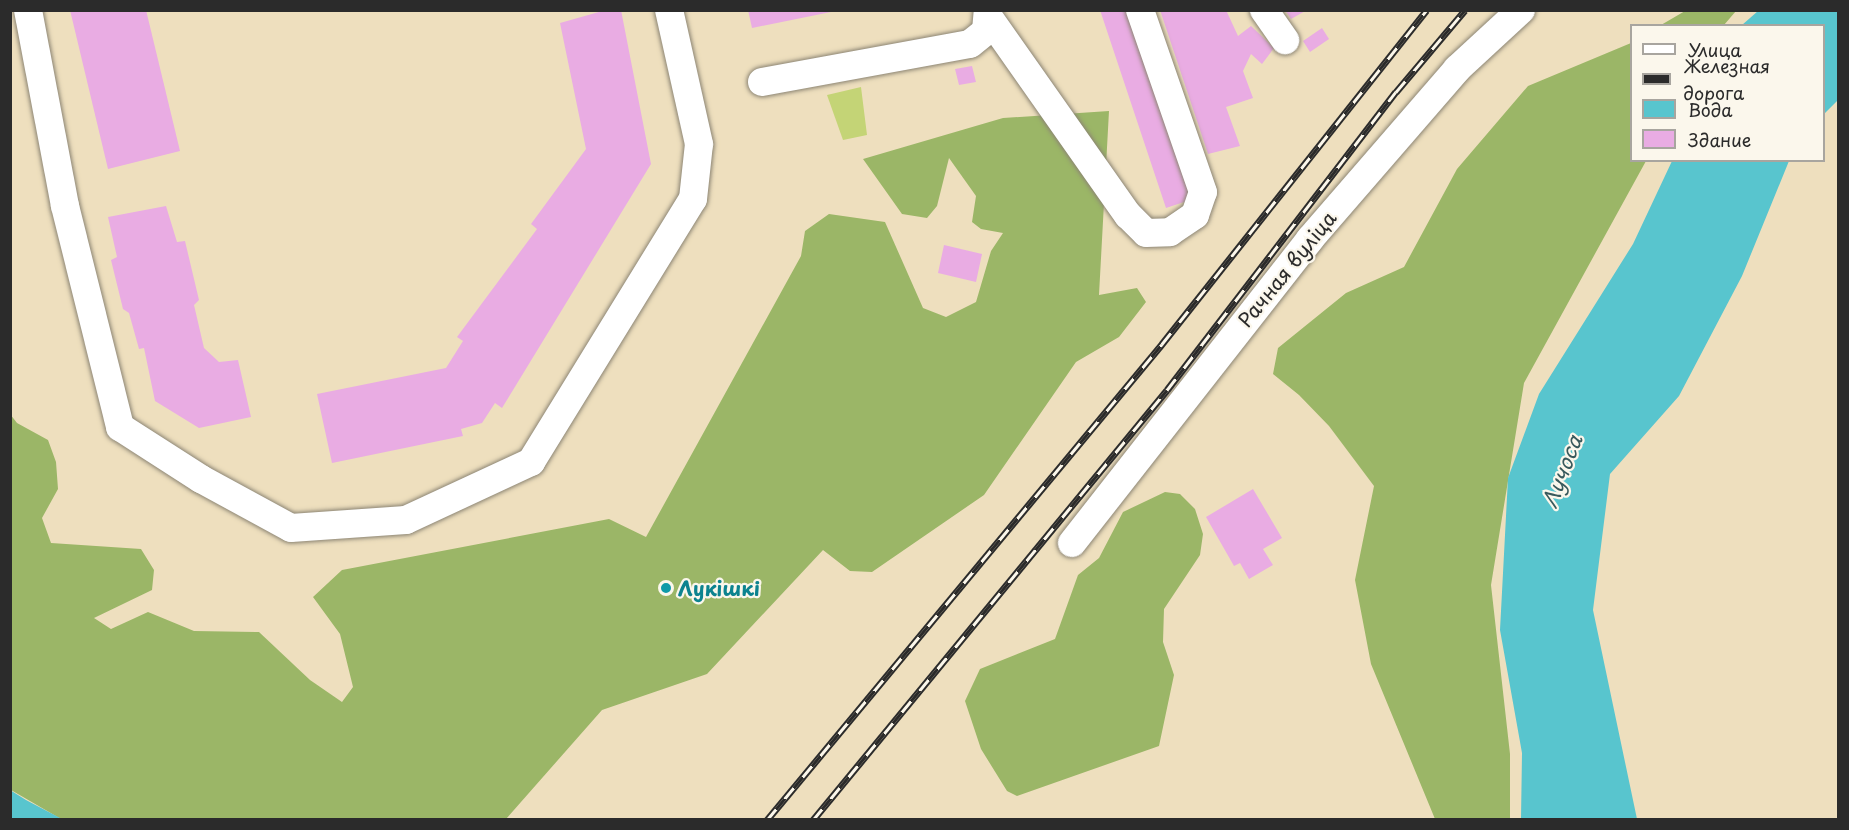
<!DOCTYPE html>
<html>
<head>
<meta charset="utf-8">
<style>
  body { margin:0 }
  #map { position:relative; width:1849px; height:830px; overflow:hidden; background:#eedfbe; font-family:"Playpen Sans",sans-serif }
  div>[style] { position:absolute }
  .green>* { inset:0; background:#c4d476 }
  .forest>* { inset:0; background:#9bb667 }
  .water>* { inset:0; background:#58c5ce }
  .building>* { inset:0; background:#e9ace3 }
  .roads { filter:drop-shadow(0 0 2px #8c8574) drop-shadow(0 0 2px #8c8574) }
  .minor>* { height:28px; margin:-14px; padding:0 14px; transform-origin:14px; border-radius:14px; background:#fff }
  .rail>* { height:7px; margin-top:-3.5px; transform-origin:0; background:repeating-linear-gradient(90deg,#fbf7ec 0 14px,#2b2b2b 0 28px); box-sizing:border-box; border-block:2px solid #2b2b2b }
  .dots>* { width:16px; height:16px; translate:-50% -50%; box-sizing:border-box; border:3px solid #fbf7ec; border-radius:50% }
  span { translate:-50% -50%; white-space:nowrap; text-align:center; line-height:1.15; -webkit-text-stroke:4.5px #fbf7ec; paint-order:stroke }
  .street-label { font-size:20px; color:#2b2b2b }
  .culture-label { font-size:20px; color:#0d838f; font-weight:700 }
  .left { translate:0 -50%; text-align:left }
  .water-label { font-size:21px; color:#38595c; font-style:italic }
  .frame { position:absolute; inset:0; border:12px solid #2b2b2b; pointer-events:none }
  .legend { position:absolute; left:1630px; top:24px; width:195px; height:138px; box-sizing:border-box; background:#fbf7ec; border:2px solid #a8a59f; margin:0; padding:8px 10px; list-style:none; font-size:18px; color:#2b2b2b }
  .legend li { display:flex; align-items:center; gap:12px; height:30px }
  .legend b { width:30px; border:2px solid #a8a59f }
</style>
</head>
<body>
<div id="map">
  <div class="green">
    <i style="clip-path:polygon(861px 87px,867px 135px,843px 140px,827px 95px)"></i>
  </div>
  <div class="forest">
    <i style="clip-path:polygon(1685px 11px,1685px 10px,1736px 11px,1724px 25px,1661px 25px)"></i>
    <i style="clip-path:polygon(1631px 43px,1632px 160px,1646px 161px,1524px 383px,1491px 585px,1510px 754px,1510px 819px,1435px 819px,1371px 664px,1355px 580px,1374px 486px,1329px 426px,1299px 395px,1273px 374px,1278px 348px,1346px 293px,1404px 267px,1457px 169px,1528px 86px)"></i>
    <i style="clip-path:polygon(1109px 111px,1099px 295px,1137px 288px,1146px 302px,1119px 337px,1076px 362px,984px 495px,872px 572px,850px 571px,823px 550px,707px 674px,602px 710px,506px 819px,61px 819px,11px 790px,10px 414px,17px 423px,48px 440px,56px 462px,58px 489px,42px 518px,51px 543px,141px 549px,154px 570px,152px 590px,94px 618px,111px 629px,148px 612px,194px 631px,259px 632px,310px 680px,342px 702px,353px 687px,340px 634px,313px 597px,342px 570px,609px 519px,646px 537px,801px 256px,805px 231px,829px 214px,885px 222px,923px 308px,946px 317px,976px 302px,991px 251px,1003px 233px,981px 229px,972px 222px,976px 196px,949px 158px,937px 206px,927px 218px,902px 214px,863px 159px,1003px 118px)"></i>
    <i style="clip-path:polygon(1165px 492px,1180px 494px,1195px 509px,1203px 534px,1200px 555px,1164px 609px,1163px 642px,1174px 675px,1159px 746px,1017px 796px,1007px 791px,981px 749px,965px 701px,980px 669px,1055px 639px,1078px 575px,1099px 558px,1123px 512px)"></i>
  </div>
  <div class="water">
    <i style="clip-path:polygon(1758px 11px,1838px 11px,1838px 100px,1824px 114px,1824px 26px,1742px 25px)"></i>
    <i style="clip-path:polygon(1672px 161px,1789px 161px,1742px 276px,1679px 396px,1610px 474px,1593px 610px,1637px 819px,1521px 819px,1522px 753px,1500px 630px,1508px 478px,1539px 394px,1633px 244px)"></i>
    <i style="clip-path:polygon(10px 790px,26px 800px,62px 819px,11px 819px)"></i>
  </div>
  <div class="building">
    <i style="clip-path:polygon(70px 10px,146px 10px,180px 151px,108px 169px)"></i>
    <i style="clip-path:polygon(606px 10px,621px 10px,651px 164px,502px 408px,495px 403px,482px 423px,461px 429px,463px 436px,332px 463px,317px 394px,446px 368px,463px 341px,457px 337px,537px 229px,531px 224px,586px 149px,560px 23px)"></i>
    <i style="clip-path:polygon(748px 10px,831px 10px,831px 12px,752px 28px)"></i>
    <i style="clip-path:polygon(1100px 10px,1133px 10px,1196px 198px,1166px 208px)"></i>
    <i style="clip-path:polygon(1160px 10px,1226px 10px,1238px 36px,1251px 26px,1274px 48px,1262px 64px,1251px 54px,1243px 71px,1253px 98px,1226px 107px,1240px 146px,1208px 154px)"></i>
    <i style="clip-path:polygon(1285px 10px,1307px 10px,1291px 19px)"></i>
    <i style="clip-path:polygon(1322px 28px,1329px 39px,1310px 52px,1303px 41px)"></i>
    <i style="clip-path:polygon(972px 66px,976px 82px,959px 85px,955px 69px)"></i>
    <i style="clip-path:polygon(166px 206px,177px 242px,185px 241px,199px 300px,194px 305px,204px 348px,219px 362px,238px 360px,251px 417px,199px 428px,155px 401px,144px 348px,139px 349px,129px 313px,123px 309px,111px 260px,117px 257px,108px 217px)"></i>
    <i style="clip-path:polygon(944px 245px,982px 254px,976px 282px,938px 273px)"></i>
    <i style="clip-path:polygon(1253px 489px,1282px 538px,1263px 549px,1273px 565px,1249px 579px,1240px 563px,1234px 566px,1206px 517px)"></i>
  </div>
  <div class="roads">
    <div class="minor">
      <i style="left:28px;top:10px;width:199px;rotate:79.3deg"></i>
      <i style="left:65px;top:206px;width:228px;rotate:76deg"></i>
      <i style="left:120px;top:427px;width:96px;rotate:32.7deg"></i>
      <i style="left:201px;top:479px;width:102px;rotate:28.6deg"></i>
      <i style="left:291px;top:528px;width:115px;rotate:-4deg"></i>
      <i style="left:406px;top:520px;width:138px;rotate:-24.9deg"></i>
      <i style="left:531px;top:462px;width:309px;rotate:-58.4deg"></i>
      <i style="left:693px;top:199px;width:55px;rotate:-83.8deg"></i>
      <i style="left:699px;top:144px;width:137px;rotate:-102.6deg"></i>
      <i style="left:1264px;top:10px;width:37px;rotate:55deg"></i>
      <i style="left:990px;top:19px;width:240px;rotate:54.9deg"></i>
      <i style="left:1128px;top:215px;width:25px;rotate:45deg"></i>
      <i style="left:1146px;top:233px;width:24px;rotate:-2deg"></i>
      <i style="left:1170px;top:232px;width:30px;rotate:-34deg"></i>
      <i style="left:1195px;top:215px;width:24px;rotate:-71deg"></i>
      <i style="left:1203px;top:192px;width:193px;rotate:-109.1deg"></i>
      <i style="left:762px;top:82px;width:211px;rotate:-10.4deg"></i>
      <i style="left:970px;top:44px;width:21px;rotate:-39deg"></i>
      <i style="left:986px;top:31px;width:21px;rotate:-85deg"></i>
      <i style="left:1072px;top:543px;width:386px;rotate:-51.9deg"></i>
      <i style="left:1310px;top:239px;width:225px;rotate:-49.1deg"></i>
      <i style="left:1457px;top:69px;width:87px;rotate:-42.7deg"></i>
    </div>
  </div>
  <div class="rail">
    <i style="left:767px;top:820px;width:619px;rotate:-50.31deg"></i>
    <i style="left:1162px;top:344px;width:426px;rotate:-51.6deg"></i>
    <i style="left:813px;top:820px;width:557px;rotate:-50.54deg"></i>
    <i style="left:1167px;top:390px;width:376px;rotate:-52.5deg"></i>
    <i style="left:1396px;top:92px;width:107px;rotate:-49.9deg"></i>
  </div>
  <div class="dots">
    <i style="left:666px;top:588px;background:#0f9aa8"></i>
  </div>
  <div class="street-label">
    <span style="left:1287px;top:269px;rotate:-51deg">Рачная вуліца</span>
  </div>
  <div class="culture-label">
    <span class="left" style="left:678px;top:588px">Лукішкі</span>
  </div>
  <div class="water-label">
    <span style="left:1561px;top:471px;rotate:-69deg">Лучоса</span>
  </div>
  <div class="frame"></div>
  <ul class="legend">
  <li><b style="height:8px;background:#fff"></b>Улица</li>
  <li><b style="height:8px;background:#2b2b2b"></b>Железная дорога</li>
  <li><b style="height:16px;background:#58c5ce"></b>Вода</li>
  <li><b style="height:16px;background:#e9ace3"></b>Здание</li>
  </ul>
</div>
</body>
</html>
